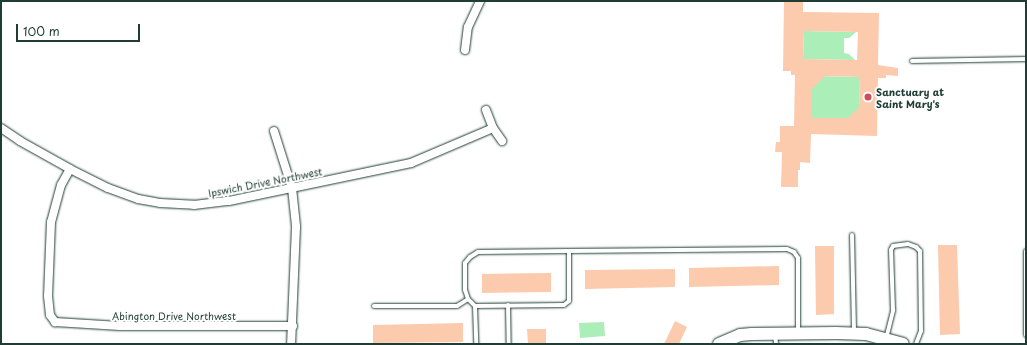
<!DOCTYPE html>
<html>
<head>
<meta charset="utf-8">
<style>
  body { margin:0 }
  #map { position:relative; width:1027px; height:345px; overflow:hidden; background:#fff; font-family:"Playpen Sans",sans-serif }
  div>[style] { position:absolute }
  .green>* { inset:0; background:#aceeb7 }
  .building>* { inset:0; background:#fccaac }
  .roads { filter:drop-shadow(0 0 1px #1f3d34) drop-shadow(0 0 1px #1f3d34) }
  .lane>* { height:4px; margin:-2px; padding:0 2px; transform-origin:2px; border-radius:2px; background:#fff }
  .street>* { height:8px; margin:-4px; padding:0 4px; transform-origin:4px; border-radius:4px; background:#fff }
  .secondary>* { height:12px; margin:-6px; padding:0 6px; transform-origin:6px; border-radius:6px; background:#fff }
  .dots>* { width:11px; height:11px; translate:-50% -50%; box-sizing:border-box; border:2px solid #fff; border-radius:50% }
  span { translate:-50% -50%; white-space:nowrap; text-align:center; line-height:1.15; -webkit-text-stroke:4px #fff; paint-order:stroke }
  .poi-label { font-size:10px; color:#1f3d34; font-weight:700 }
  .left { translate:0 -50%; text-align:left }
  .street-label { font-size:10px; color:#1f3d34 }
  .frame { position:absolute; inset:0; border:2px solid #1f3d34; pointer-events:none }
  .scale { position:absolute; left:16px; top:24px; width:124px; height:18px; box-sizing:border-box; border:2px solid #1f3d34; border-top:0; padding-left:5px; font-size:12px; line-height:14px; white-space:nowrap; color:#1f3d34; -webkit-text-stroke:3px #fff; paint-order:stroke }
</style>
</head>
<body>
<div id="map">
  <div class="green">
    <i style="clip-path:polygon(804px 31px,856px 32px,849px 38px,844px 38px,844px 53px,849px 54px,855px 60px,803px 59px)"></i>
    <i style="clip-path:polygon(817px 76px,860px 77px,859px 114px,855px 118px,812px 118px,812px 80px)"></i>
    <i style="clip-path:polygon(604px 322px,605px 336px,580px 338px,579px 323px)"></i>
  </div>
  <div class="building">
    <i style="clip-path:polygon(evenodd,784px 1px,803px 2px,803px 12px,879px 13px,878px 65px,898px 68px,898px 76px,886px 75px,886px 78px,878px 78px,877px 136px,811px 134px,810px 163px,800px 162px,800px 170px,798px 170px,798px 187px,781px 187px,782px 152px,775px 152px,776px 142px,780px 142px,780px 126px,794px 126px,795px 75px,791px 75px,791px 71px,783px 71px,784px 1px,804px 31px,858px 32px,857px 60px,803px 59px,804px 31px,784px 1px,825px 76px,860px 77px,859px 107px,848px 118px,812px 118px,812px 89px,825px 76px)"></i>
    <i style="clip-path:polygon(938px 245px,957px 245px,960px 334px,940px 335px)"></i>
    <i style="clip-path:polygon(815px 246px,834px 246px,834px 314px,816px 315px)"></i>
    <i style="clip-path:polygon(779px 266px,779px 285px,689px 287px,689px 268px)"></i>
    <i style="clip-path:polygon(675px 269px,675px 287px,585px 289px,585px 270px)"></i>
    <i style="clip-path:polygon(551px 273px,551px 292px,482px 293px,482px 274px)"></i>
    <i style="clip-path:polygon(675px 321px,687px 327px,679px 344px,664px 344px)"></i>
    <i style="clip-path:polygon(463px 323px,463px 342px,373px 343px,373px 325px)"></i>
    <i style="clip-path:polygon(527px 329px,546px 329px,546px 344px,528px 344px)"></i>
  </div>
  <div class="roads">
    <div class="lane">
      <i style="left:912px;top:61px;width:114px;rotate:-1deg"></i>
      <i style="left:852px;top:235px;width:96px;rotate:88.8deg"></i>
      <i style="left:569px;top:251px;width:50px;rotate:90deg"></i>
      <i style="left:569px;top:301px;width:6px;rotate:141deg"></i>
      <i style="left:564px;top:305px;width:89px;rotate:179.4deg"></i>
      <i style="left:475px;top:306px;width:10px;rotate:-135deg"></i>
      <i style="left:468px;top:299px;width:9px;rotate:-108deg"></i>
      <i style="left:465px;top:290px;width:27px;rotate:-90deg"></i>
      <i style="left:465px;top:263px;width:8px;rotate:-50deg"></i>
      <i style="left:470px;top:257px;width:9px;rotate:-32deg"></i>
      <i style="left:478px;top:252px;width:91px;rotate:-0.6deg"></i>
      <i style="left:569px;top:251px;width:218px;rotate:-0.5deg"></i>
      <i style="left:787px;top:249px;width:8px;rotate:23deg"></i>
      <i style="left:794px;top:252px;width:7px;rotate:56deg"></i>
      <i style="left:798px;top:258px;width:73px;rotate:90deg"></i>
      <i style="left:1026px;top:251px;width:84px;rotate:90deg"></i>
      <i style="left:508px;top:305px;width:39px;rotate:89deg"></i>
      <i style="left:374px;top:306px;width:83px"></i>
      <i style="left:457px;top:306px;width:13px;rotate:-32deg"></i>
      <i style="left:475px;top:306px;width:38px;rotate:88deg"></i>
      <i style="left:775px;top:334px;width:10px;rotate:84deg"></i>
      <i style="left:886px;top:339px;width:30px;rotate:-76deg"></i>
      <i style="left:893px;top:310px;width:60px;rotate:-91.9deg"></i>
      <i style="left:891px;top:250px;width:4px;rotate:-63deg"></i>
      <i style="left:893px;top:246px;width:15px;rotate:-8deg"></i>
      <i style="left:908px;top:244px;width:9px;rotate:21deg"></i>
      <i style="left:916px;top:247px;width:6px;rotate:45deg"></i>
      <i style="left:920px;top:251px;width:80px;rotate:89.3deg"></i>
      <i style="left:921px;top:331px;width:14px;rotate:111deg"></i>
    </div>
    <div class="street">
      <i style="left:465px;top:50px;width:23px;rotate:-83deg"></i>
      <i style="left:468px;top:27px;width:29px;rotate:-65deg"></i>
      <i style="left:486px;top:110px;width:19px;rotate:69deg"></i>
      <i style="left:493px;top:128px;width:16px;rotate:55deg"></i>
      <i style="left:1px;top:128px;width:23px;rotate:34deg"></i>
      <i style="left:20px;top:141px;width:57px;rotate:29.2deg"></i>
      <i style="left:70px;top:169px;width:42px;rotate:26.6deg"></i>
      <i style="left:108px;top:188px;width:32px;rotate:20deg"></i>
      <i style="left:138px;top:199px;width:22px;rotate:10deg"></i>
      <i style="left:160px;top:203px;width:34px;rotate:3deg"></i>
      <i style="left:194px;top:205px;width:35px;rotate:-7deg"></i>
      <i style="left:229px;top:201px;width:186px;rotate:-11.8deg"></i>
      <i style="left:411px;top:163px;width:89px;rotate:-23.1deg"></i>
      <i style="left:274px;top:131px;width:60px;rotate:72.5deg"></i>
      <i style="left:292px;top:188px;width:39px;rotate:84deg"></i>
      <i style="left:296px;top:227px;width:117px;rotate:92.4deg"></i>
      <i style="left:70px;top:169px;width:18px;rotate:119deg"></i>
      <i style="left:61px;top:185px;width:38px;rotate:105deg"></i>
      <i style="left:51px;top:222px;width:74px;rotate:92.3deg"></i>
      <i style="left:48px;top:296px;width:19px;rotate:84deg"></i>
      <i style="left:50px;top:315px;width:9px;rotate:54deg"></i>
      <i style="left:55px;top:322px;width:65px;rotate:3.5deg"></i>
      <i style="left:120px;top:326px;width:173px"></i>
    </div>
    <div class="secondary">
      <i style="left:719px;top:344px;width:23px;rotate:-23deg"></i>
      <i style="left:740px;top:335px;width:12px;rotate:-5deg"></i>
      <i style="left:752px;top:334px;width:84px;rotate:-0.7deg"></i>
      <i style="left:836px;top:333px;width:30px;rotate:2deg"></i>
      <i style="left:866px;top:334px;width:38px;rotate:15deg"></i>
    </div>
  </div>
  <div class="dots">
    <i style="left:868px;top:97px;background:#d1495b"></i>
  </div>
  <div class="poi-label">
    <span class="left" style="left:876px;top:97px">Sanctuary at<br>Saint Mary's</span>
  </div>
  <div class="street-label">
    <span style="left:265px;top:182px;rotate:-11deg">Ipswich Drive Northwest</span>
    <span style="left:174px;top:316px">Abington Drive Northwest</span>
  </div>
  <div class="frame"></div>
  <div class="scale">100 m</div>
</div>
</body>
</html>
